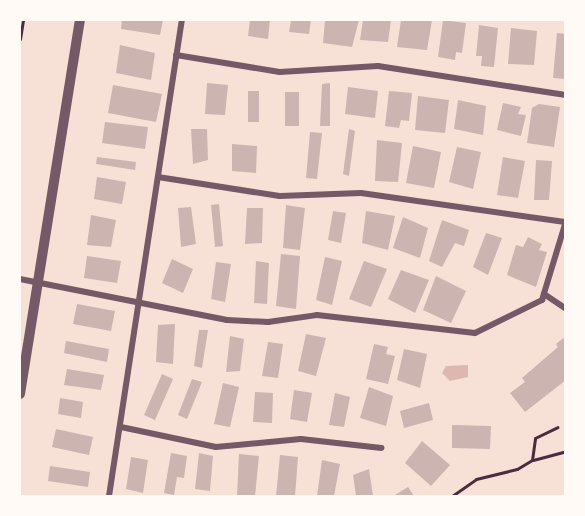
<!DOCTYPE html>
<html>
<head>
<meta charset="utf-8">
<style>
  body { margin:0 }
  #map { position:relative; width:585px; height:516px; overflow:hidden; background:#f7e1d7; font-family:"IBM Plex Sans",sans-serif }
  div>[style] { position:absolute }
  .water>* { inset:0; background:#dcb8b0 }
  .building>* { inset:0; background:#ccb4b1 }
  .path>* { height:3px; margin:-1.5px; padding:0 1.5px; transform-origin:1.5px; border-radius:1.5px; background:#4a2c40 }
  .minor>* { height:6px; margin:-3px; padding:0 3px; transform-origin:3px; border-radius:3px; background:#755966 }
  .tertiary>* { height:10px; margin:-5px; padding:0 5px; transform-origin:5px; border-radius:5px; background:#755966 }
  span { translate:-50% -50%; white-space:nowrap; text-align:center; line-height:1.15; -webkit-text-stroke:4.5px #fffaf5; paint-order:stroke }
  .frame { position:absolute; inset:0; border:21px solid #fffaf5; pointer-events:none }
</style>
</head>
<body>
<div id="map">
  <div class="water">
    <i style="clip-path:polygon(468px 365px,468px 377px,450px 381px,442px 373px,446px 366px)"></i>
  </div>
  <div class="building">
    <i style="clip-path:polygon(122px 20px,163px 20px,160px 35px,121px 29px)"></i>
    <i style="clip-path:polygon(250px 20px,270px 20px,268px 39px,248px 36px)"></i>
    <i style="clip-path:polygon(291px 20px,311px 20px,309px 34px,289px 32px)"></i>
    <i style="clip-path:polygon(325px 20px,359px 20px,352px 47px,323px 43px)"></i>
    <i style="clip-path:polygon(363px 20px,391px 20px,388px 42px,360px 40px)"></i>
    <i style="clip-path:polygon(401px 20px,432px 20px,427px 50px,397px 47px)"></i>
    <i style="clip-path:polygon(443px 20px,466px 23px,462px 53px,456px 52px,455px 60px,438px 57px)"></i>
    <i style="clip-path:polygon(479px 25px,498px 28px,494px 67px,481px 66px,482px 56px,476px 56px)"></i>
    <i style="clip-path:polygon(511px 28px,537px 31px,534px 65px,508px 64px)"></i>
    <i style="clip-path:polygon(557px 33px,566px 34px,566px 79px,553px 78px)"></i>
    <i style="clip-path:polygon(120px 45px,155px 53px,151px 80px,116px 73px)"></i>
    <i style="clip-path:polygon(207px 83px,228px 85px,225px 115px,205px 114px)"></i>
    <i style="clip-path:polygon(330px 83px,330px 126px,320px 126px,322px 84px)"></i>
    <i style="clip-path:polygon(113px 85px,162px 94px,156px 122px,108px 113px)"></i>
    <i style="clip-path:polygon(348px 87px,378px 91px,375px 118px,345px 114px)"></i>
    <i style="clip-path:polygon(248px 91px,259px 91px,259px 122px,248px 122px)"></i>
    <i style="clip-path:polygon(389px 91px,412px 93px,409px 121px,401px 120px,399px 128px,385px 126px)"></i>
    <i style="clip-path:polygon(285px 92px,299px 92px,299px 126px,285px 126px)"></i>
    <i style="clip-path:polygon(418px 96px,449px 100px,445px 133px,415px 130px)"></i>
    <i style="clip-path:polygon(458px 100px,486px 106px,483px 135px,454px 129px)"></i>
    <i style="clip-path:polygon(503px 103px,521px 107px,518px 114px,526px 115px,521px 136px,497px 130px)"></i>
    <i style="clip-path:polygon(539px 104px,560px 107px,554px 147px,527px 143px,532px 108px)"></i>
    <i style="clip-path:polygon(105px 122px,148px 127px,145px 149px,102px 143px)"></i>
    <i style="clip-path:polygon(191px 129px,207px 129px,208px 160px,193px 164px)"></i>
    <i style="clip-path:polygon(349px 129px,355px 131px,349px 176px,343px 174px)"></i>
    <i style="clip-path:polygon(310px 132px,322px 133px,317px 179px,306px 178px)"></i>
    <i style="clip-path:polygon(377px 140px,402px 143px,398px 182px,375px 181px)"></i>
    <i style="clip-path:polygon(232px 144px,257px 146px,256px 173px,232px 171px)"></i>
    <i style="clip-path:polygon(413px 146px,441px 152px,434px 188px,406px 183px)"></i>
    <i style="clip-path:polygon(457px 147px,481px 152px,473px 189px,449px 182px)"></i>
    <i style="clip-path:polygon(97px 157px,136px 162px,135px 170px,96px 164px)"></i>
    <i style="clip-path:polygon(503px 157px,525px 161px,518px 198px,497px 195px)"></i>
    <i style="clip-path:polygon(536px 160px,552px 161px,549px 200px,534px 200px)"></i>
    <i style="clip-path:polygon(97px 177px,126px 182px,122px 204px,94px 199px)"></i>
    <i style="clip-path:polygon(219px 204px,223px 246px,215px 247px,211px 205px)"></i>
    <i style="clip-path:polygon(286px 205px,305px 208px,300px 250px,283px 248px)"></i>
    <i style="clip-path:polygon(191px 207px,196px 244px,181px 247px,178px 208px)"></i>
    <i style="clip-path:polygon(247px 208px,263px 208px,262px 243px,245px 244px)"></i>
    <i style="clip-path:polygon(333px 211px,346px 213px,341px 243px,328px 240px)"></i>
    <i style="clip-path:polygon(366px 211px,395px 216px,388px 250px,362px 243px)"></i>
    <i style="clip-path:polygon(91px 215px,116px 220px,111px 247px,87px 245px)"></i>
    <i style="clip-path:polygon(403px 217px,428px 228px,420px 258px,393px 248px)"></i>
    <i style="clip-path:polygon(442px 220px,469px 230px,464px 246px,455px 243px,442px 267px,429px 261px)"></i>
    <i style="clip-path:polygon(486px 233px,502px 238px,488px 275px,473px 267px)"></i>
    <i style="clip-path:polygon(528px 237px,542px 244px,539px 250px,547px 252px,536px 287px,507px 275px,516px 245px,523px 247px)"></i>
    <i style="clip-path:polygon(281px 254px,300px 256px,296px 309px,276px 306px)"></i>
    <i style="clip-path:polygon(87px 256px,121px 261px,117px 283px,84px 278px)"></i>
    <i style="clip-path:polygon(325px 257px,342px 261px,332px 305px,316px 300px)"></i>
    <i style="clip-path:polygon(172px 259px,193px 269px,183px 293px,162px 283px)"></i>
    <i style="clip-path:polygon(256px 261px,269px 263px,267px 304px,254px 303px)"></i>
    <i style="clip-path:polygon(364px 261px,387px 269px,371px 307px,349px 299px)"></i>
    <i style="clip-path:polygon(216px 262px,231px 264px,225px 302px,211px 299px)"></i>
    <i style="clip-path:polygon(401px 270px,429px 280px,415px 313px,388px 299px)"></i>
    <i style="clip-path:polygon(436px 276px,466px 291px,451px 323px,423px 310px)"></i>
    <i style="clip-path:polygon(77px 304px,115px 311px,111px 331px,73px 324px)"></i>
    <i style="clip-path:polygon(175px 324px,173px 364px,156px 362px,158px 325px)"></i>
    <i style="clip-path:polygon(199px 330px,208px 330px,202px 368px,194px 366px)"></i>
    <i style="clip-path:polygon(306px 334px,326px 338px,316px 376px,298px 371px)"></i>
    <i style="clip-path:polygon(230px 336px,244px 339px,240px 371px,226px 372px)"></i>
    <i style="clip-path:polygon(566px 336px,566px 380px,525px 412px,510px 393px,525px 382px,522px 378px,558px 347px,556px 344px)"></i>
    <i style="clip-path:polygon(66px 341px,109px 349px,107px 362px,64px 353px)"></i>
    <i style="clip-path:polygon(268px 342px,283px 344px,278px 378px,262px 376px)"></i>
    <i style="clip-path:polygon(374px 344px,388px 347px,386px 354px,395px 356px,388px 384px,366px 379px)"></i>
    <i style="clip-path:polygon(404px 349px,427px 354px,420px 388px,397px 380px)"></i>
    <i style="clip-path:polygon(67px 369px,104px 375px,101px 390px,64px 385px)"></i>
    <i style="clip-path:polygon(162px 374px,173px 379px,155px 420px,144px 415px)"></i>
    <i style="clip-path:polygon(192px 379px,202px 382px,187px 419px,178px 415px)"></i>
    <i style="clip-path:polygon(223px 383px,239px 387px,230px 427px,214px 424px)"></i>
    <i style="clip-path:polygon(369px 387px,393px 396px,386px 426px,360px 418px)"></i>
    <i style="clip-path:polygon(294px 390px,312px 393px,307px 422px,290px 419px)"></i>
    <i style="clip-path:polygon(255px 392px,273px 393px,272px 423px,253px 422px)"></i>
    <i style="clip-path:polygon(335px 393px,350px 397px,344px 427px,329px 425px)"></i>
    <i style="clip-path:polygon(60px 398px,83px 402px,81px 418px,58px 414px)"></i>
    <i style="clip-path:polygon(429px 403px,433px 420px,404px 428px,400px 411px)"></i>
    <i style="clip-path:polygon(452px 425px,491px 426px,490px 449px,452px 448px)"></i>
    <i style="clip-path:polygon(56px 429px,93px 437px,89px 455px,52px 447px)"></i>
    <i style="clip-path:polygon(422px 441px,450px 465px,431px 486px,405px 463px)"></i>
    <i style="clip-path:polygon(171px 453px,187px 456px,184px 478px,177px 477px,174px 495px,164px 493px)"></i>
    <i style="clip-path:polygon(199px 453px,213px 456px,210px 491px,195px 489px)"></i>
    <i style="clip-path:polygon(239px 454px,259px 456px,255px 496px,237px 496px)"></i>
    <i style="clip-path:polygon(280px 455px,298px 457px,295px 496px,276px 496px)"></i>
    <i style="clip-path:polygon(131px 457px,148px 460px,143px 493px,126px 489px)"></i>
    <i style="clip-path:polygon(322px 460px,340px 464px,334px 496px,317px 496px)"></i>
    <i style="clip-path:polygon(50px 466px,90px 472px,88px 487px,48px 481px)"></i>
    <i style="clip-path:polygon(369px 469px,373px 496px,356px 496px,353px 475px)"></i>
    <i style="clip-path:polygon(408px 487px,414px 496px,396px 496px,395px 495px)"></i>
  </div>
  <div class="path">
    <i style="left:20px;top:39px;width:19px;rotate:-81deg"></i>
    <i style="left:533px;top:460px;width:34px;rotate:-15deg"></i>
    <i style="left:452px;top:496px;width:29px;rotate:-35deg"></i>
    <i style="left:476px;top:479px;width:42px;rotate:-13.7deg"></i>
    <i style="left:517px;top:469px;width:17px;rotate:-31deg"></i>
    <i style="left:532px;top:460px;width:22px;rotate:-82deg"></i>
    <i style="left:535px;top:438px;width:25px;rotate:-26deg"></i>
  </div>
  <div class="minor">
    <i style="left:176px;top:55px;width:105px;rotate:9.3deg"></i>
    <i style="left:280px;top:72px;width:98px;rotate:-3.5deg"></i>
    <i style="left:378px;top:66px;width:190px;rotate:8.8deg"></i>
    <i style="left:158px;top:177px;width:123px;rotate:8.9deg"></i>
    <i style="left:280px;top:196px;width:81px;rotate:-2.1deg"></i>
    <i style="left:361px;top:193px;width:206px;rotate:8.1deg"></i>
    <i style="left:20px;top:279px;width:211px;rotate:11.2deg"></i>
    <i style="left:227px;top:320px;width:41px;rotate:2.8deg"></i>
    <i style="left:268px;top:322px;width:49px;rotate:-8.1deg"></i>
    <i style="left:317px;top:315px;width:159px;rotate:6.5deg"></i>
    <i style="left:475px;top:333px;width:75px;rotate:-26.2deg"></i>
    <i style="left:542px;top:300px;width:83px;rotate:-73.1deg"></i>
    <i style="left:544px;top:294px;width:27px;rotate:34deg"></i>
    <i style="left:121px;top:427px;width:97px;rotate:11.9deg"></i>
    <i style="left:216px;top:447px;width:85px;rotate:-5.4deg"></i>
    <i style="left:301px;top:439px;width:81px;rotate:6.4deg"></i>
    <i style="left:109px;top:496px;width:482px;rotate:-81.3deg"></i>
  </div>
  <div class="tertiary">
    <i style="left:20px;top:394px;width:379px;rotate:-80.9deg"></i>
  </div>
  <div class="frame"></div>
</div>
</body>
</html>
